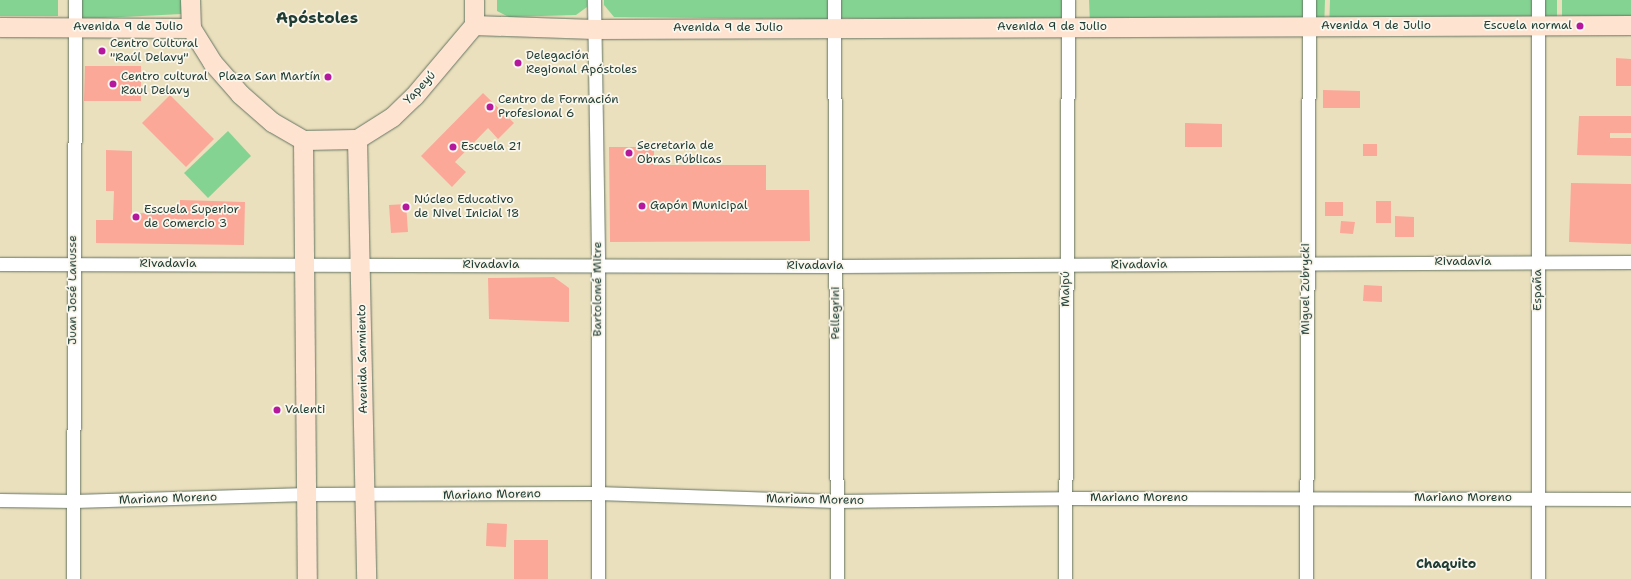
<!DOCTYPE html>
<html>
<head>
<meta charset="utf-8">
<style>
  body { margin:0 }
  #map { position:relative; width:1631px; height:579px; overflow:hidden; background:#ebe0bd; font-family:"Shantell Sans",sans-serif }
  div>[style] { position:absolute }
  .green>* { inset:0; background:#85d392 }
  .building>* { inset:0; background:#fba898 }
  .roads { filter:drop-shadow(0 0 1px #667664) drop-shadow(0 0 1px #667664) }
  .minor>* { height:13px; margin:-6.5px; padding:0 6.5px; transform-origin:6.5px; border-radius:6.5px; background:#fff }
  .secondary>* { height:19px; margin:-9.5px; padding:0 9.5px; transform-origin:9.5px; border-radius:9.5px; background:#fee3d1 }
  .dots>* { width:11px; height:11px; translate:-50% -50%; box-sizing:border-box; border:2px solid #fbf7ec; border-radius:50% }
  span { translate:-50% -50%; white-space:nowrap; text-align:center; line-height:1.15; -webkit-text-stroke:3.5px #fbf7ec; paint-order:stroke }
  .street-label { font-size:12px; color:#1f3d34 }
  .poi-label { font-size:12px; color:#1f3d34 }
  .right { translate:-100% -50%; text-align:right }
  .left { translate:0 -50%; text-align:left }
  .neighbourhood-label { font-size:13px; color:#1f3d34; font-weight:700 }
  .district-label { font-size:16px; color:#1f3d34; font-weight:700 }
</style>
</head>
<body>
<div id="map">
  <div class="green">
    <i style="clip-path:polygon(0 0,58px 0,58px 16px,0 16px)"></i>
    <i style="clip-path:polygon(82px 0,182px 0,182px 14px,82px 19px)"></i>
    <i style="clip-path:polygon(497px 0,587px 0,587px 7px,576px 15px,509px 17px,497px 11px)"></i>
    <i style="clip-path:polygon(604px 0,830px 0,830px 19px,614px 17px,604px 5px)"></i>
    <i style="clip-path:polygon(838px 0,1062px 0,1063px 22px,838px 18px)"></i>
    <i style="clip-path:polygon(1089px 0,1325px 0,1324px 30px,1090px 25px)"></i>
    <i style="clip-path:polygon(1330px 0,1557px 0,1557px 30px,1329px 30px)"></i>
    <i style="clip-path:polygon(1562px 0,1631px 0,1631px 29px,1562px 29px)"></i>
    <i style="clip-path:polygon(228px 131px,251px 156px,208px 198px,184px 173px)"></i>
  </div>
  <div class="building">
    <i style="clip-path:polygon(1616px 58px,1631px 59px,1631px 86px,1616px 86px)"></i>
    <i style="clip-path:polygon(85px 66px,141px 66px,141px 101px,84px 101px)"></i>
    <i style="clip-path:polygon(1323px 90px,1360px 91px,1360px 108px,1323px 108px)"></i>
    <i style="clip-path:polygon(483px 93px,514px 123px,498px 139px,488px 128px,455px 162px,466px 172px,452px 187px,421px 156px)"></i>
    <i style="clip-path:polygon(170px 95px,214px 139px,186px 167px,142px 123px)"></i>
    <i style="clip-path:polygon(1579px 116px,1631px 116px,1631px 133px,1610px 133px,1610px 138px,1631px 138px,1631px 156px,1577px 155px)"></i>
    <i style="clip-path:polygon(1185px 123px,1222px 124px,1222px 147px,1185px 147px)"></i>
    <i style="clip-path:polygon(1363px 144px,1377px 144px,1377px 156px,1363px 156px)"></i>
    <i style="clip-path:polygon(609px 147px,654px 147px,654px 165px,766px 165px,766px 190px,809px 190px,810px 241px,610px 242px)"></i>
    <i style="clip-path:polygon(106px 150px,132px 151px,132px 213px,180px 214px,180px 200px,245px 202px,244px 245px,96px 243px,96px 220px,113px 220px,114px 191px,106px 191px)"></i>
    <i style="clip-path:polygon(1571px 183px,1631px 184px,1631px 244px,1569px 242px)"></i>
    <i style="clip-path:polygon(1376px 201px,1391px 201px,1391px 223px,1376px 223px)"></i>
    <i style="clip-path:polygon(1325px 202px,1343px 202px,1343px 216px,1325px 216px)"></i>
    <i style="clip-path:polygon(406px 204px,408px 232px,391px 233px,389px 205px)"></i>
    <i style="clip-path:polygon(1395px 216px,1414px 217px,1414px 237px,1395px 237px)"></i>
    <i style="clip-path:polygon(1341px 221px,1355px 222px,1353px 234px,1340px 233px)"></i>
    <i style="clip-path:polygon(554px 277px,569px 288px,569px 322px,489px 319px,488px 278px)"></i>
    <i style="clip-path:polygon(1364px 285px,1382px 286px,1382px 302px,1363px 301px)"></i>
    <i style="clip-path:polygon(487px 523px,507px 524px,506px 547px,486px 546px)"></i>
    <i style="clip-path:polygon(514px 540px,548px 540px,548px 579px,514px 579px)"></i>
  </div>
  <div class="roads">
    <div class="minor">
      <i style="left:594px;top:0;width:266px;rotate:89.1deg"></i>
      <i style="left:598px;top:266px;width:313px;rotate:90deg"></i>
      <i style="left:834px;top:0;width:579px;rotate:89.7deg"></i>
      <i style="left:1538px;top:0;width:579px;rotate:90deg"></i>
      <i style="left:0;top:264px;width:835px;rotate:0.14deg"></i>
      <i style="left:835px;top:266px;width:796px;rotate:-0.29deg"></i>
      <i style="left:0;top:500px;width:74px;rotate:0.8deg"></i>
      <i style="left:74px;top:501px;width:233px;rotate:-1.7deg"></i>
      <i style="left:307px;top:494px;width:290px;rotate:-0.2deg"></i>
      <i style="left:597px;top:493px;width:239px;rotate:1.9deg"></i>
      <i style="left:836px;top:501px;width:230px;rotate:-0.7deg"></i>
      <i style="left:1066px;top:498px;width:565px;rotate:0.1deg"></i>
      <i style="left:73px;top:579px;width:579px;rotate:-89.8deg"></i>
      <i style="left:1065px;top:579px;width:579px;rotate:-89.7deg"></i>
      <i style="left:1306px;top:579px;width:579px;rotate:-89.7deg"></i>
    </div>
    <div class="secondary">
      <i style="left:190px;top:0;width:28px;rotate:88deg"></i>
      <i style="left:191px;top:28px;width:40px;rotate:58deg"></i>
      <i style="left:212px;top:62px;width:43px;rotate:48.8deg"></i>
      <i style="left:240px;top:94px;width:43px;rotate:41.2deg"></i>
      <i style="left:272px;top:122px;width:36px;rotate:30deg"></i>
      <i style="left:474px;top:25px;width:120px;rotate:1.9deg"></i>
      <i style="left:594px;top:29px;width:1037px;rotate:-0.22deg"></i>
      <i style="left:474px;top:25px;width:25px;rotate:-90deg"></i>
      <i style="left:0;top:27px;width:191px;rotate:0.3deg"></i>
      <i style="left:357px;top:139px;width:440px;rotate:88.8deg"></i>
      <i style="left:357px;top:139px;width:41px;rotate:-32.2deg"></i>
      <i style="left:392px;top:117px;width:30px;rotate:-44deg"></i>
      <i style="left:414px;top:96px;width:93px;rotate:-49.8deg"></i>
      <i style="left:303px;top:140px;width:439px;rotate:89.5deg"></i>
      <i style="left:303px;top:140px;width:54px;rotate:-1.1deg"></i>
    </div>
  </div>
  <div class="dots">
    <i style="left:1580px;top:26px;background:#b5179e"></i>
    <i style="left:102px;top:51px;background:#b5179e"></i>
    <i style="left:518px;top:63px;background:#b5179e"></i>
    <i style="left:328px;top:77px;background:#b5179e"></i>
    <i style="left:113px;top:84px;background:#b5179e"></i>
    <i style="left:490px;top:107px;background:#b5179e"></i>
    <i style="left:453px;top:147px;background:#b5179e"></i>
    <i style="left:629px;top:153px;background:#b5179e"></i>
    <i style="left:642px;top:206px;background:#b5179e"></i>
    <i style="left:406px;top:207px;background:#b5179e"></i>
    <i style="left:136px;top:217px;background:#b5179e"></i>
    <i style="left:277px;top:410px;background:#b5179e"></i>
  </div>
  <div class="street-label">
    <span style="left:1376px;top:26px">Avenida 9 de Julio</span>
    <span style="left:128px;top:27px">Avenida 9 de Julio</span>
    <span style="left:1052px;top:27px">Avenida 9 de Julio</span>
    <span style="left:728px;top:28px">Avenida 9 de Julio</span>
    <span style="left:420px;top:88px;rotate:-47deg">Yapeyú</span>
    <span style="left:1463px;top:262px">Rivadavia</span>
    <span style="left:168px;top:264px">Rivadavia</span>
    <span style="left:491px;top:265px">Rivadavia</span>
    <span style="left:1139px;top:265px;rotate:-1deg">Rivadavia</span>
    <span style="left:815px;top:266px">Rivadavia</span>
    <span style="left:598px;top:289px;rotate:-90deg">Bartolomé Mitre</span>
    <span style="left:1066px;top:289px;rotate:-90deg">Maipú</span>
    <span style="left:1306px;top:289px;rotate:-90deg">Miguel Zubrycki</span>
    <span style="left:73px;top:290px;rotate:-90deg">Juan José Lanusse</span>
    <span style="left:1538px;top:290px;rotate:-90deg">España</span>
    <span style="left:836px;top:313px;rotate:-90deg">Pellegrini</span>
    <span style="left:363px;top:359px;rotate:-91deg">Avenida Sarmiento</span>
    <span style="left:492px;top:495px;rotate:-1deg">Mariano Moreno</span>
    <span style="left:1139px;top:498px">Mariano Moreno</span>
    <span style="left:1463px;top:498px">Mariano Moreno</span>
    <span style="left:168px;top:499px;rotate:-2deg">Mariano Moreno</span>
    <span style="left:815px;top:500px;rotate:1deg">Mariano Moreno</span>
  </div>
  <div class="poi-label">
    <span class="right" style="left:1572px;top:26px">Escuela normal</span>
    <span class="left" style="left:110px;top:51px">Centro Cultural<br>"Raúl Delavy"</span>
    <span class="left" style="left:526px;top:63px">Delegación<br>Regional Apóstoles</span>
    <span class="left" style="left:121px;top:84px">Centro cultural<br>Raul Delavy</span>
    <span class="right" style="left:320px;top:77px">Plaza San Martín</span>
    <span class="left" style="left:498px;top:107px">Centro de Formación<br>Profesional 6</span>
    <span class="left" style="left:637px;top:153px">Secretaria de<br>Obras Públicas</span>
    <span class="left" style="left:461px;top:147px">Escuela 21</span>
    <span class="left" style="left:414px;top:207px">Núcleo Educativo<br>de Nivel Inicial 18</span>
    <span class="left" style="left:650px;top:206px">Gapón Municipal</span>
    <span class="left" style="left:144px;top:217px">Escuela Superior<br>de Comercio 3</span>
    <span class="left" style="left:285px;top:410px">Valenti</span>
  </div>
  <div class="neighbourhood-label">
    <span style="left:1446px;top:564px">Chaquito</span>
  </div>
  <div class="district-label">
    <span style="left:317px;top:18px">Apóstoles</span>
  </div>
</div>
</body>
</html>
